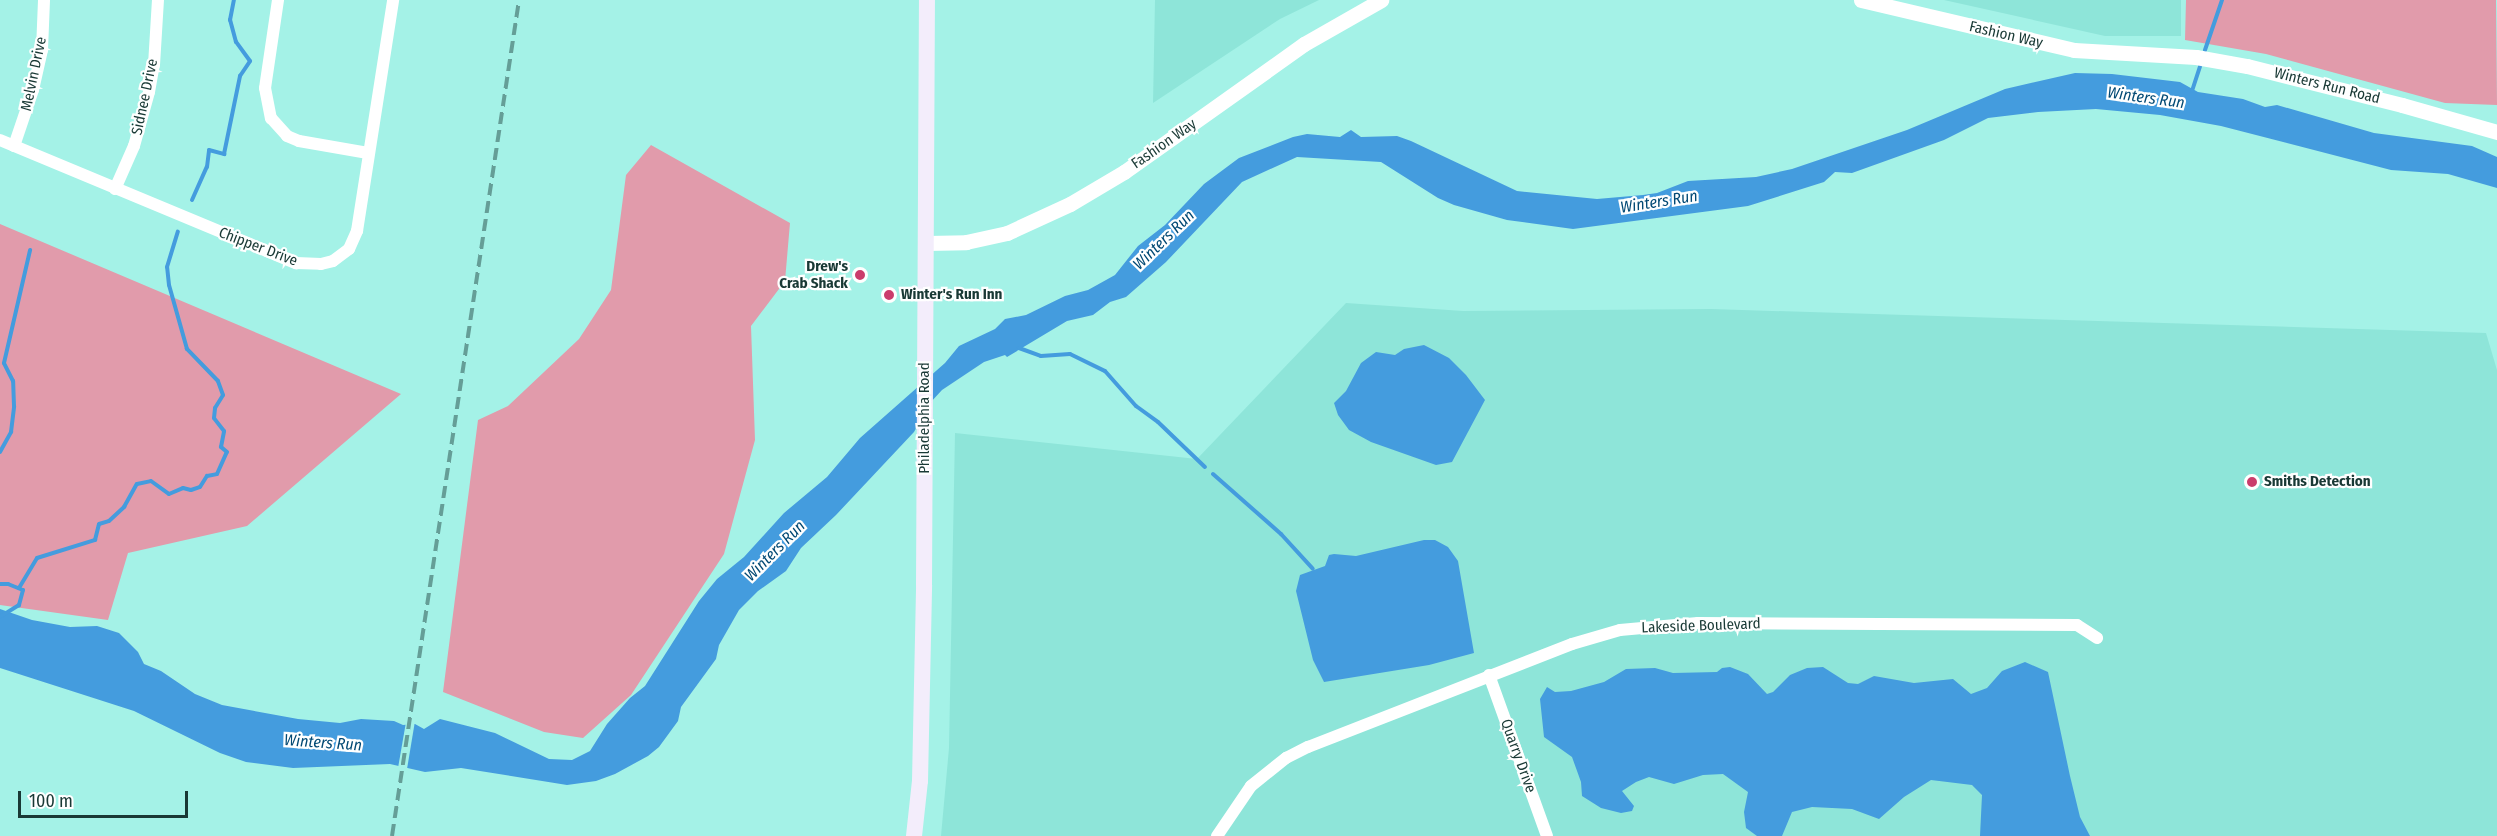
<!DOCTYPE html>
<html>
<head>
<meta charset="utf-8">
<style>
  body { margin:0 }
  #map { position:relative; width:2497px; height:836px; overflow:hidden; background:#a4f2e7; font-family:"Fira Sans Condensed",sans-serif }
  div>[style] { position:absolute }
  .built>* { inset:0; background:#8ee5d9 }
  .green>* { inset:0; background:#e19bab }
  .water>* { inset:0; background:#449cde }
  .pier>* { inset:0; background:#a4f2e7 }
  .stream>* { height:4px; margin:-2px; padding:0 2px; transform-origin:2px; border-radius:2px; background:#449cde }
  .minor>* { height:12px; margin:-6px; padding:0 6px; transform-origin:6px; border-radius:6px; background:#fff }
  .tertiary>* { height:15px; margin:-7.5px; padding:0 7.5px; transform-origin:7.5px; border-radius:7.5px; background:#fff }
  .secondary>* { height:16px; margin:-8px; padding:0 8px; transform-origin:8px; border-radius:8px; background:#f3edfb }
  .rail>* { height:4px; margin-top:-2px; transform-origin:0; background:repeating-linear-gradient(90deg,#659e97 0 12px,transparent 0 18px) }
  .dots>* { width:16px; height:16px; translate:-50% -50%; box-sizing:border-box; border:3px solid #fff; border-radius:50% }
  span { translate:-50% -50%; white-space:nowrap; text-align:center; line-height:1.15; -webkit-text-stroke:4.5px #fff; paint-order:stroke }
  .street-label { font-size:15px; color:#193935 }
  .poi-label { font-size:15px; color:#193935; font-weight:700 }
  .right { translate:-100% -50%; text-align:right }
  .left { translate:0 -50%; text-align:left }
  .water-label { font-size:16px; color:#024974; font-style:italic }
  .scale { position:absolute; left:18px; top:791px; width:170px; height:27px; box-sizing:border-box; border:3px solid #193935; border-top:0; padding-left:8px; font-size:18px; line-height:21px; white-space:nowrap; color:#193935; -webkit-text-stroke:4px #fff; paint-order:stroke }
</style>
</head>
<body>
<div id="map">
  <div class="built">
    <i style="clip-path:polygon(1155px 0,1319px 0,1280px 19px,1153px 103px)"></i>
    <i style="clip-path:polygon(1944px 0,2181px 0,2181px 36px,2105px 36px)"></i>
    <i style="clip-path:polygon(1346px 303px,1463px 311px,1711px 309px,2486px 333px,2497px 370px,2497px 836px,941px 836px,949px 748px,955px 433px,1197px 459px)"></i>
  </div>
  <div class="green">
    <i style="clip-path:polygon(2186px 0,2496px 0,2497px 105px,2445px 103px,2266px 54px,2185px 40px)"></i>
    <i style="clip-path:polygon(651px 145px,790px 223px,785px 281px,751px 326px,755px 440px,724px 554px,631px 695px,583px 738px,544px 732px,443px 692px,478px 420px,508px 406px,579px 339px,611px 290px,626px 175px)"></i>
    <i style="clip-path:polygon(0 224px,401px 394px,247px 526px,128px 553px,108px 620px,0 605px)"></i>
  </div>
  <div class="water">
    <i style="clip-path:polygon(2075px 73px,2112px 74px,2180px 82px,2198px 92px,2243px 99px,2265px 107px,2277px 105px,2374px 133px,2472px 146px,2497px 157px,2497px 188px,2448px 174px,2391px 170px,2221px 126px,2160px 115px,2096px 109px,2038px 112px,1988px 118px,1944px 140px,1852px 173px,1835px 172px,1824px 182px,1748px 206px,1573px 229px,1507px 220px,1454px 205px,1438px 198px,1381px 162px,1297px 157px,1242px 182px,1166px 262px,1126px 297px,1110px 302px,1093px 315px,1067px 321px,1007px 357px,1005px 355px,984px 362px,942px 390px,930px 403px,914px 432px,836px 515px,801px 548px,786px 571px,758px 591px,739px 610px,719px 645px,716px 659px,681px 707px,678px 721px,659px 747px,648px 756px,615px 774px,596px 781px,567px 785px,461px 768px,425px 772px,390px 764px,293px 768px,246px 762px,220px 753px,134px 711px,0 668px,0 609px,32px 620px,70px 627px,97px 626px,119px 633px,138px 652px,144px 664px,161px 671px,195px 694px,222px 705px,298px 719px,340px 723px,361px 719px,394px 721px,403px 725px,415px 724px,424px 729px,440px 719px,495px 733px,549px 759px,572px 760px,590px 751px,607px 724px,630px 698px,645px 686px,699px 601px,717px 579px,744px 557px,784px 513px,827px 477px,860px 438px,945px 363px,959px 346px,995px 329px,1005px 319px,1026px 315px,1065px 296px,1088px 290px,1115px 275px,1138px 246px,1165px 225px,1204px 184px,1239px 158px,1293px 137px,1307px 134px,1340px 137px,1351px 130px,1361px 137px,1397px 136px,1411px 141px,1517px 191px,1597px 199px,1643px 195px,1657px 193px,1688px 181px,1756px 177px,1792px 169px,1907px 130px,2005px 89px)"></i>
    <i style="clip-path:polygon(1424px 345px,1449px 358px,1466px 375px,1485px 400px,1452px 462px,1436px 465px,1371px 442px,1349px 430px,1338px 415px,1334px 403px,1346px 391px,1361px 363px,1376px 352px,1395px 355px,1404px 349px)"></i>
    <i style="clip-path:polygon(1424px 540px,1435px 540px,1448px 547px,1458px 561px,1474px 653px,1429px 665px,1324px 682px,1313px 660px,1296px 591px,1300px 575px,1325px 566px,1329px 555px,1334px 554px,1356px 556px)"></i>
    <i style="clip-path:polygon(2025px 662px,2048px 672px,2070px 776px,2080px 817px,2090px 836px,1980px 836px,1982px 795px,1972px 785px,1931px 780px,1904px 797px,1879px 819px,1852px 809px,1812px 807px,1792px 812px,1782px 836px,1757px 836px,1746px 828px,1744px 812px,1748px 792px,1723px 774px,1703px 775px,1674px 784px,1649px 777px,1636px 782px,1622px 791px,1634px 806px,1632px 811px,1621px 813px,1601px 808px,1582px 796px,1581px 782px,1572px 757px,1544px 737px,1540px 699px,1547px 687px,1555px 692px,1571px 691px,1604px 682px,1626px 669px,1655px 668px,1673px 673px,1717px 672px,1722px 668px,1730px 667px,1748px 674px,1767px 694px,1773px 692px,1790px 675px,1807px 668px,1823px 667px,1848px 683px,1858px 684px,1874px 676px,1914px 683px,1953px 679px,1971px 694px,1987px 688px,2002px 671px)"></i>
  </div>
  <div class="pier">
    <i style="clip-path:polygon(415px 721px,407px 769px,398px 768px,406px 722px)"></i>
  </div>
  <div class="stream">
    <i style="left:2205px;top:50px;width:53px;rotate:-71.2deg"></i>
    <i style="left:2192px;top:91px;width:26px;rotate:-72deg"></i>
    <i style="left:192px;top:200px;width:36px;rotate:-66deg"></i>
    <i style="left:207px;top:167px;width:17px;rotate:-83deg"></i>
    <i style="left:209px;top:150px;width:16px;rotate:15deg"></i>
    <i style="left:224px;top:154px;width:80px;rotate:-78.4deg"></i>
    <i style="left:240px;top:76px;width:18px;rotate:-56deg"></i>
    <i style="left:250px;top:61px;width:24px;rotate:-126deg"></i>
    <i style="left:236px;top:42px;width:23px;rotate:-105deg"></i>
    <i style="left:230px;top:20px;width:20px;rotate:-79deg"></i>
    <i style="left:1019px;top:348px;width:23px;rotate:20deg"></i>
    <i style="left:1041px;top:356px;width:29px;rotate:-4deg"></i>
    <i style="left:1070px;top:354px;width:39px;rotate:26deg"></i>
    <i style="left:1105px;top:371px;width:47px;rotate:48.5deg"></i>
    <i style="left:1136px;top:406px;width:27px;rotate:36deg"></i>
    <i style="left:1158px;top:422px;width:65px;rotate:43.8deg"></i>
    <i style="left:0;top:452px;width:23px;rotate:-61deg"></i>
    <i style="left:11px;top:432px;width:26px;rotate:-83deg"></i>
    <i style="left:14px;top:406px;width:25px;rotate:-92deg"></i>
    <i style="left:13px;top:381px;width:20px;rotate:-117deg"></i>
    <i style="left:4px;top:363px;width:116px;rotate:-77deg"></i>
    <i style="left:1213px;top:474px;width:91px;rotate:41.4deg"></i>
    <i style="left:1281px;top:534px;width:47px;rotate:47.6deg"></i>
    <i style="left:0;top:584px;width:8px"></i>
    <i style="left:8px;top:584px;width:16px;rotate:22deg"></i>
    <i style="left:23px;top:590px;width:16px;rotate:105deg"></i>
    <i style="left:19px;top:605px;width:22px;rotate:148deg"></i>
    <i style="left:19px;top:588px;width:35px;rotate:-59deg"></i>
    <i style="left:37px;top:558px;width:61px;rotate:-17.2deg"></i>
    <i style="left:95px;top:540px;width:16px;rotate:-76deg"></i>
    <i style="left:99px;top:524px;width:10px;rotate:-17deg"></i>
    <i style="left:109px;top:521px;width:21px;rotate:-43deg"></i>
    <i style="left:124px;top:507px;width:26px;rotate:-61deg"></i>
    <i style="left:137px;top:484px;width:14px;rotate:-12deg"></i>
    <i style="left:151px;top:481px;width:22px;rotate:36deg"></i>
    <i style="left:169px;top:494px;width:15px;rotate:-23deg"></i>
    <i style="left:183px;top:488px;width:8px;rotate:14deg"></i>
    <i style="left:191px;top:490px;width:9px;rotate:-18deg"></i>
    <i style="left:200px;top:487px;width:13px;rotate:-58deg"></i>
    <i style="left:207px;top:476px;width:10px;rotate:-11deg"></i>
    <i style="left:217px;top:474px;width:24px;rotate:-66deg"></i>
    <i style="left:227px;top:452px;width:8px;rotate:-140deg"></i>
    <i style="left:221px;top:447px;width:16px;rotate:-79deg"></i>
    <i style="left:224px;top:431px;width:16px;rotate:-128deg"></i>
    <i style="left:214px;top:418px;width:10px;rotate:-84deg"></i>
    <i style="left:215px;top:408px;width:15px;rotate:-58deg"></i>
    <i style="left:223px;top:395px;width:15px;rotate:-110deg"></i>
    <i style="left:218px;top:381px;width:45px;rotate:-134.1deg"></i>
    <i style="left:187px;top:349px;width:66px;rotate:-105.7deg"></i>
    <i style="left:169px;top:285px;width:18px;rotate:-96deg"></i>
    <i style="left:167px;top:267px;width:37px;rotate:-73deg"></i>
  </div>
  <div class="minor">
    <i style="left:278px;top:0;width:89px;rotate:98.4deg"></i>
    <i style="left:265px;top:88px;width:31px;rotate:79deg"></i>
    <i style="left:271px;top:118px;width:24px;rotate:48deg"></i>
    <i style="left:287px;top:136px;width:13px;rotate:23deg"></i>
    <i style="left:299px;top:141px;width:70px;rotate:9.9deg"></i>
    <i style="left:0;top:140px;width:321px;rotate:22.6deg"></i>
    <i style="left:296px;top:263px;width:25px;rotate:2deg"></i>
    <i style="left:321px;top:264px;width:12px;rotate:-14deg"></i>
    <i style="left:333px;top:261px;width:20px;rotate:-37deg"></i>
    <i style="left:349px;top:249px;width:20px;rotate:-66deg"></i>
    <i style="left:357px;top:231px;width:234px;rotate:-81.1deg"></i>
    <i style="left:14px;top:146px;width:59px;rotate:-71.3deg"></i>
    <i style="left:33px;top:90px;width:41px;rotate:-77.3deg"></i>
    <i style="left:42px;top:50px;width:50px;rotate:-87.7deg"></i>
    <i style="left:115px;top:189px;width:47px;rotate:-66.2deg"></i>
    <i style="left:134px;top:146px;width:56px;rotate:-74.5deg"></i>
    <i style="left:149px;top:92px;width:27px;rotate:-80deg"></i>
    <i style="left:154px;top:65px;width:65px;rotate:-86.5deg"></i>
    <i style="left:1489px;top:675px;width:171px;rotate:70.2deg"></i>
    <i style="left:1217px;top:836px;width:60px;rotate:-55.8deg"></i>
    <i style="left:1251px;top:786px;width:45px;rotate:-38.7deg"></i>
    <i style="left:1286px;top:758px;width:25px;rotate:-27deg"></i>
    <i style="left:1308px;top:747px;width:283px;rotate:-21.3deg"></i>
    <i style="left:1572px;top:644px;width:50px;rotate:-16.3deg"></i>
    <i style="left:1620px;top:630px;width:78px;rotate:-5.1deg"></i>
    <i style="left:1698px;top:623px;width:379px;rotate:0.3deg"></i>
    <i style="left:2077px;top:625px;width:24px;rotate:33deg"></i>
  </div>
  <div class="tertiary">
    <i style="left:1861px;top:0;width:219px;rotate:13.2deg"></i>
    <i style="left:2074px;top:50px;width:122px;rotate:3.3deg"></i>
    <i style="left:2196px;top:57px;width:52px;rotate:10deg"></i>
    <i style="left:2247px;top:66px;width:160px;rotate:14.1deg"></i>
    <i style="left:2402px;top:105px;width:99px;rotate:15.9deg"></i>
    <i style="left:927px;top:243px;width:39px;rotate:-1deg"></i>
    <i style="left:966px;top:242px;width:42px;rotate:-12.4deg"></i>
    <i style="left:1007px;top:233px;width:69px;rotate:-24.7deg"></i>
    <i style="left:1070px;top:204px;width:63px;rotate:-30.7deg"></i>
    <i style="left:1124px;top:172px;width:221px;rotate:-35.4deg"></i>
    <i style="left:1304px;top:44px;width:89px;rotate:-29.7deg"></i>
  </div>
  <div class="secondary">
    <i style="left:914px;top:836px;width:55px;rotate:-83.8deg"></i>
    <i style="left:920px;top:781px;width:196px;rotate:-88.8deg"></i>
    <i style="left:924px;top:585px;width:585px;rotate:-89.71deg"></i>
  </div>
  <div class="rail">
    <i style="left:392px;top:836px;width:846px;rotate:-81.36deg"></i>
  </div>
  <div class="dots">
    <i style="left:860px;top:275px;background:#ca3d6c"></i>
    <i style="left:889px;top:295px;background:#ca3d6c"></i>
    <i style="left:2252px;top:482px;background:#ca3d6c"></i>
  </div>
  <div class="street-label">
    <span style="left:2006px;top:35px;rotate:13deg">Fashion Way</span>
    <span style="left:34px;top:74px;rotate:-78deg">Melvin Drive</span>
    <span style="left:2327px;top:86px;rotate:14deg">Winters Run Road</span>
    <span style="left:145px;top:97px;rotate:-78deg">Sidnee Drive</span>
    <span style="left:1164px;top:144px;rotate:-35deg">Fashion Way</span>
    <span style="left:258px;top:247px;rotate:21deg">Chipper Drive</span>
    <span style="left:925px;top:418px;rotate:-90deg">Philadelphia Road</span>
    <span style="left:1701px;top:626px;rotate:-2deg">Lakeside Boulevard</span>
    <span style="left:1518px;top:756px;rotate:70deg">Quarry Drive</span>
  </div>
  <div class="poi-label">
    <span class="right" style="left:848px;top:275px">Drew's<br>Crab Shack</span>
    <span class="left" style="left:901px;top:295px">Winter's Run Inn</span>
    <span class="left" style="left:2264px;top:482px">Smiths Detection</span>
  </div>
  <div class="water-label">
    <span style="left:2146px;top:98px;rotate:8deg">Winters Run</span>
    <span style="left:1659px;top:202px;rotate:-9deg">Winters Run</span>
    <span style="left:1164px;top:240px;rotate:-44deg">Winters Run</span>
    <span style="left:775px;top:551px;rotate:-45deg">Winters Run</span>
    <span style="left:323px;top:743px;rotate:4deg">Winters Run</span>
  </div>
  <div class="scale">100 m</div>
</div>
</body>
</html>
